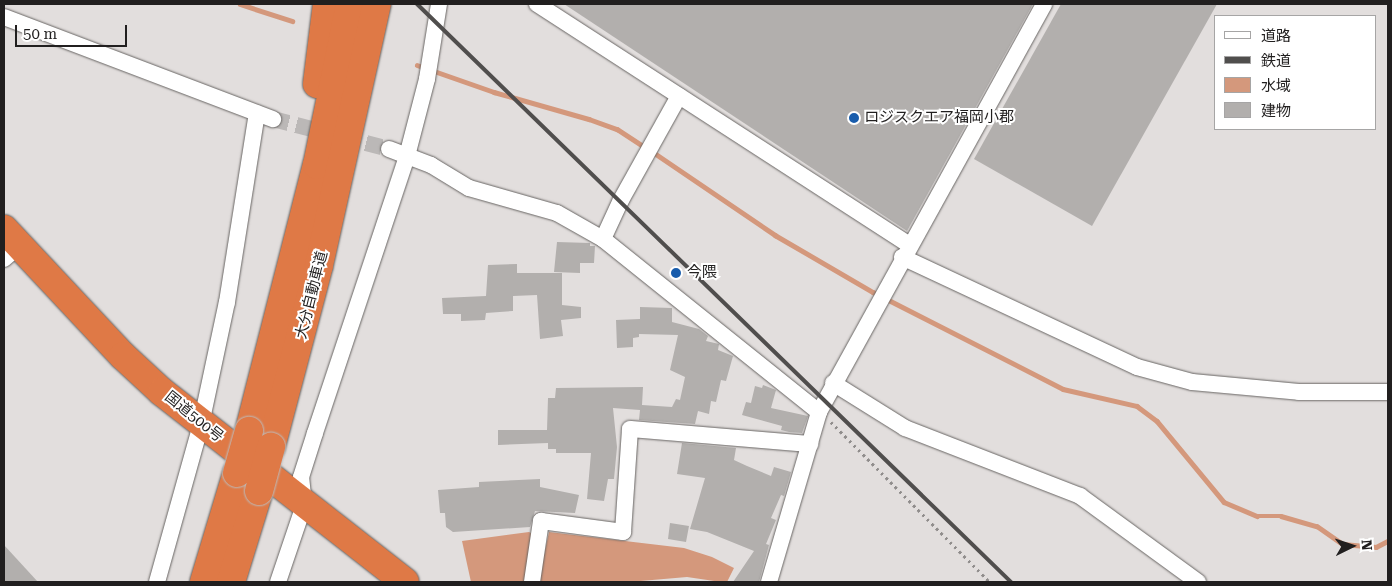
<!DOCTYPE html>
<html>
<head>
<meta charset="utf-8">
<style>
  body { margin:0 }
  #map { position:relative; width:1392px; height:586px; overflow:hidden; background:#e2dedd; font-family:"Roboto Serif","Noto Sans JP",serif }
  div>[style] { position:absolute }
  .water>* { inset:0; background:#d4987c }
  .stream>* { height:4.5px; margin:-2.25px; padding:0 2.25px; transform-origin:2.25px; border-radius:2.25px; background:#d4987c }
  .building>* { inset:0; background:#b2afad }
  .street-tunnel>* { height:16px; margin-top:-8px; transform-origin:0; background:repeating-linear-gradient(90deg,#bbb8b7 0 16px,transparent 0 24px) }
  .path>* { height:2.5px; margin-top:-1.25px; transform-origin:0; background:repeating-linear-gradient(90deg,#908d8c 0 2.5px,transparent 0 6.5px) }
  .roads { filter:drop-shadow(0 0 1px #686563) drop-shadow(0 0 1px #686563) }
  .street>* { height:16px; margin:-8px; padding:0 8px; transform-origin:8px; border-radius:8px; background:#fff }
  .highway>* { height:28px; margin:-14px; padding:0 14px; transform-origin:14px; border-radius:14px; background:#df7946 }
  .rail>* { height:4px; margin:-2px; padding:0 2px; transform-origin:2px; border-radius:2px; background:#504e4d }
  .bridges { filter:drop-shadow(0 0 1px #bcbcbc) drop-shadow(0 0 1px #bcbcbc) }
  .highway-bridge>* { height:28px; margin:-14px; padding:0 14px; transform-origin:14px; border-radius:14px; background:#df7946 }
  .dots>* { width:14px; height:14px; translate:-50% -50%; box-sizing:border-box; border:2px solid #fff; border-radius:50% }
  span { translate:-50% -50%; white-space:nowrap; text-align:center; line-height:1.15; -webkit-text-stroke:4px #fff; paint-order:stroke }
  .poi-label { font-size:15px; color:#211f1f }
  .left { translate:0 -50%; text-align:left }
  .street-label { font-size:15px; color:#211f1f }
  .frame { position:absolute; inset:0; border:5px solid #211f1f; pointer-events:none }
  .legend { position:absolute; left:1214px; top:15px; width:162px; height:115px; box-sizing:border-box; background:#fff; border:1px solid #a6a5a5; margin:0; padding:6px 9px; list-style:none; font-size:15px; color:#211f1f }
  .legend li { display:flex; align-items:center; gap:10px; height:25px }
  .legend b { width:25px; border:1px solid #a6a5a5 }
  .north { position:absolute; left:1327px; top:521px; width:50px; height:50px; -webkit-text-stroke:4px #fff; paint-order:stroke; rotate:86deg; font-size:14px; font-weight:700; line-height:20px; text-align:center; color:#211f1f }
  .north::after { content:''; display:block; margin:auto; width:18px; height:22px; background:#211f1f; clip-path:polygon(50% 0,100% 100%,50% 72%,0 100%) }
  .scale { position:absolute; left:15px; top:25px; width:112px; height:22px; box-sizing:border-box; border:2px solid #211f1f; border-top:0; padding-left:6px; font-size:15px; line-height:18px; white-space:nowrap; color:#211f1f; -webkit-text-stroke:4px #fff; paint-order:stroke }
</style>
</head>
<body>
<div id="map">
  <div class="water">
    <i style="clip-path:polygon(529px 532px,533px 534px,524px 582px,471px 582px,462px 541px)"></i>
    <i style="clip-path:polygon(549px 532px,684px 548px,712px 557px,734px 568px,727px 582px,721px 582px,687px 577px,629px 582px,538px 582px)"></i>
  </div>
  <div class="stream">
    <i style="left:240px;top:4px;width:55px;rotate:18.1deg"></i>
    <i style="left:417px;top:65px;width:82px;rotate:19.3deg"></i>
    <i style="left:494px;top:92px;width:99px;rotate:15.9deg"></i>
    <i style="left:589px;top:119px;width:30px;rotate:20deg"></i>
    <i style="left:617px;top:129px;width:35px;rotate:33deg"></i>
    <i style="left:653px;top:152px;width:148px;rotate:34.2deg"></i>
    <i style="left:775px;top:235px;width:113px;rotate:30.2deg"></i>
    <i style="left:873px;top:292px;width:213px;rotate:27deg"></i>
    <i style="left:1063px;top:389px;width:76px;rotate:12.9deg"></i>
    <i style="left:1137px;top:406px;width:25px;rotate:37deg"></i>
    <i style="left:1157px;top:421px;width:105px;rotate:50.4deg"></i>
    <i style="left:1224px;top:502px;width:36px;rotate:23deg"></i>
    <i style="left:1257px;top:516px;width:24px"></i>
    <i style="left:1281px;top:516px;width:37px;rotate:16deg"></i>
    <i style="left:1317px;top:526px;width:32px;rotate:35deg"></i>
    <i style="left:1343px;top:544px;width:33px;rotate:5deg"></i>
    <i style="left:1376px;top:547px;width:13px;rotate:-27deg"></i>
  </div>
  <div class="building">
    <i style="clip-path:polygon(564px 4px,1033px 4px,907px 231px)"></i>
    <i style="clip-path:polygon(1061px 4px,1217px 4px,1092px 226px,974px 159px)"></i>
    <i style="clip-path:polygon(557px 242px,590px 243px,590px 246px,595px 246px,594px 263px,580px 263px,580px 273px,554px 272px)"></i>
    <i style="clip-path:polygon(517px 264px,517px 273px,562px 273px,562px 305px,581px 307px,581px 318px,561px 320px,563px 336px,540px 339px,537px 295px,513px 296px,513px 311px,486px 313px,485px 320px,461px 321px,461px 314px,443px 314px,442px 298px,486px 296px,488px 265px)"></i>
    <i style="clip-path:polygon(640px 307px,672px 308px,672px 322px,699px 329px,708px 336px,706px 341px,719px 344px,718px 350px,733px 356px,726px 381px,721px 380px,716px 402px,711px 401px,709px 414px,698px 411px,695px 424px,639px 420px,640px 410px,613px 408px,617px 447px,614px 479px,608px 479px,604px 501px,587px 499px,591px 453px,556px 453px,556px 449px,548px 449px,548px 443px,498px 445px,498px 430px,547px 430px,548px 398px,555px 398px,556px 388px,643px 387px,642px 405px,672px 407px,676px 399px,680px 400px,685px 377px,670px 370px,678px 335px,639px 334px,639px 337px,633px 338px,633px 347px,617px 348px,616px 320px,640px 319px)"></i>
    <i style="clip-path:polygon(763px 385px,776px 390px,771px 408px,808px 416px,802px 433px,789px 432px,781px 430px,782px 426px,742px 415px,746px 402px,751px 403px,755px 386px,762px 388px)"></i>
    <i style="clip-path:polygon(682px 443px,736px 448px,734px 460px,747px 466px,771px 476px,774px 467px,791px 472px,784px 496px,781px 495px,771px 518px,776px 520px,766px 544px,769px 545px,759px 582px,733px 582px,754px 551px,707px 532px,690px 529px,705px 478px,677px 474px)"></i>
    <i style="clip-path:polygon(540px 479px,540px 487px,579px 495px,575px 513px,535px 511px,530px 527px,453px 532px,446px 527px,445px 513px,440px 513px,438px 490px,479px 487px,479px 482px)"></i>
    <i style="clip-path:polygon(670px 523px,689px 526px,686px 542px,668px 539px)"></i>
    <i style="clip-path:polygon(4px 545px,38px 582px,4px 582px)"></i>
  </div>
  <div class="street-tunnel">
    <i style="left:273px;top:119px;width:120px;rotate:14.5deg"></i>
  </div>
  <div class="path">
    <i style="left:831px;top:422px;width:226px;rotate:45.2deg"></i>
  </div>
  <div class="roads">
    <div class="street">
      <i style="left:537px;top:4px;width:443px;rotate:32.9deg"></i>
      <i style="left:4px;top:17px;width:288px;rotate:20.8deg"></i>
      <i style="left:389px;top:149px;width:45px;rotate:20.9deg"></i>
      <i style="left:431px;top:165px;width:44px;rotate:31.2deg"></i>
      <i style="left:469px;top:188px;width:91px;rotate:15.9deg"></i>
      <i style="left:557px;top:213px;width:53px;rotate:29.5deg"></i>
      <i style="left:603px;top:239px;width:277px;rotate:38.7deg"></i>
      <i style="left:603px;top:239px;width:43px;rotate:-65.2deg"></i>
      <i style="left:621px;top:200px;width:119px;rotate:-60.9deg"></i>
      <i style="left:902px;top:257px;width:259px;rotate:25.1deg"></i>
      <i style="left:1137px;top:367px;width:57px;rotate:15.3deg"></i>
      <i style="left:1192px;top:382px;width:107px;rotate:5.3deg"></i>
      <i style="left:1299px;top:392px;width:89px"></i>
      <i style="left:4px;top:259px;width:20px;rotate:-41deg"></i>
      <i style="left:833px;top:383px;width:85px;rotate:32deg"></i>
      <i style="left:905px;top:428px;width:188px;rotate:21.2deg"></i>
      <i style="left:1080px;top:496px;width:146px;rotate:36.1deg"></i>
      <i style="left:157px;top:582px;width:164px;rotate:-74.4deg"></i>
      <i style="left:201px;top:424px;width:125px;rotate:-78deg"></i>
      <i style="left:227px;top:302px;width:191px;rotate:-81deg"></i>
      <i style="left:278px;top:582px;width:81px;rotate:-71.3deg"></i>
      <i style="left:304px;top:505px;width:28px;rotate:-96deg"></i>
      <i style="left:301px;top:477px;width:46px;rotate:-72.3deg"></i>
      <i style="left:315px;top:433px;width:292px;rotate:-71.6deg"></i>
      <i style="left:407px;top:156px;width:80px;rotate:-75.4deg"></i>
      <i style="left:427px;top:79px;width:76px;rotate:-80.9deg"></i>
      <i style="left:532px;top:582px;width:62px;rotate:-81.6deg"></i>
      <i style="left:541px;top:521px;width:83px;rotate:7.6deg"></i>
      <i style="left:623px;top:532px;width:103px;rotate:-86.1deg"></i>
      <i style="left:630px;top:429px;width:181px;rotate:4.8deg"></i>
      <i style="left:769px;top:582px;width:177px;rotate:-73.6deg"></i>
      <i style="left:819px;top:412px;width:466px;rotate:-61.1deg"></i>
    </div>
    <div class="highway">
      <i style="left:317px;top:84px;width:81px;rotate:-82.9deg"></i>
      <i style="left:4px;top:229px;width:174px;rotate:46.9deg"></i>
      <i style="left:123px;top:356px;width:53px;rotate:42.7deg"></i>
      <i style="left:162px;top:392px;width:308px;rotate:38deg"></i>
      <i style="left:249px;top:431px;width:275px;rotate:-75.7deg"></i>
      <i style="left:317px;top:165px;width:164px;rotate:-78.4deg"></i>
      <i style="left:271px;top:447px;width:188px;rotate:-75.2deg"></i>
      <i style="left:319px;top:265px;width:267px;rotate:-77.5deg"></i>
      <i style="left:204px;top:582px;width:114px;rotate:-73.2deg"></i>
      <i style="left:231px;top:582px;width:95px;rotate:-72.9deg"></i>
    </div>
  </div>
  <div class="rail">
    <i style="left:417px;top:4px;width:829px;rotate:44.22deg"></i>
  </div>
  <div class="bridges">
    <div class="highway-bridge">
      <i style="left:237px;top:473px;width:44px;rotate:-74.1deg"></i>
      <i style="left:259px;top:491px;width:46px;rotate:-74.7deg"></i>
    </div>
  </div>
  <div class="dots">
    <i style="left:854px;top:118px;background:#185cac"></i>
    <i style="left:676px;top:273px;background:#185cac"></i>
  </div>
  <div class="poi-label">
    <span class="left" style="left:864px;top:118px">ロジスクエア福岡小郡</span>
    <span class="left" style="left:687px;top:273px">今隈</span>
  </div>
  <div class="street-label">
    <span style="left:312px;top:295px;rotate:-76deg">大分自動車道</span>
    <span style="left:194px;top:417px;rotate:39deg">国道500号</span>
  </div>
  <div class="frame"></div>
  <ul class="legend">
  <li><b style="height:6px;background:#fff"></b>道路</li>
  <li><b style="height:6px;background:#504e4d"></b>鉄道</li>
  <li><b style="height:14px;background:#d4987c"></b>水域</li>
  <li><b style="height:14px;background:#b2afad"></b>建物</li>
  </ul>
  <div class="north">N</div>
  <div class="scale">50 m</div>
</div>
</body>
</html>
